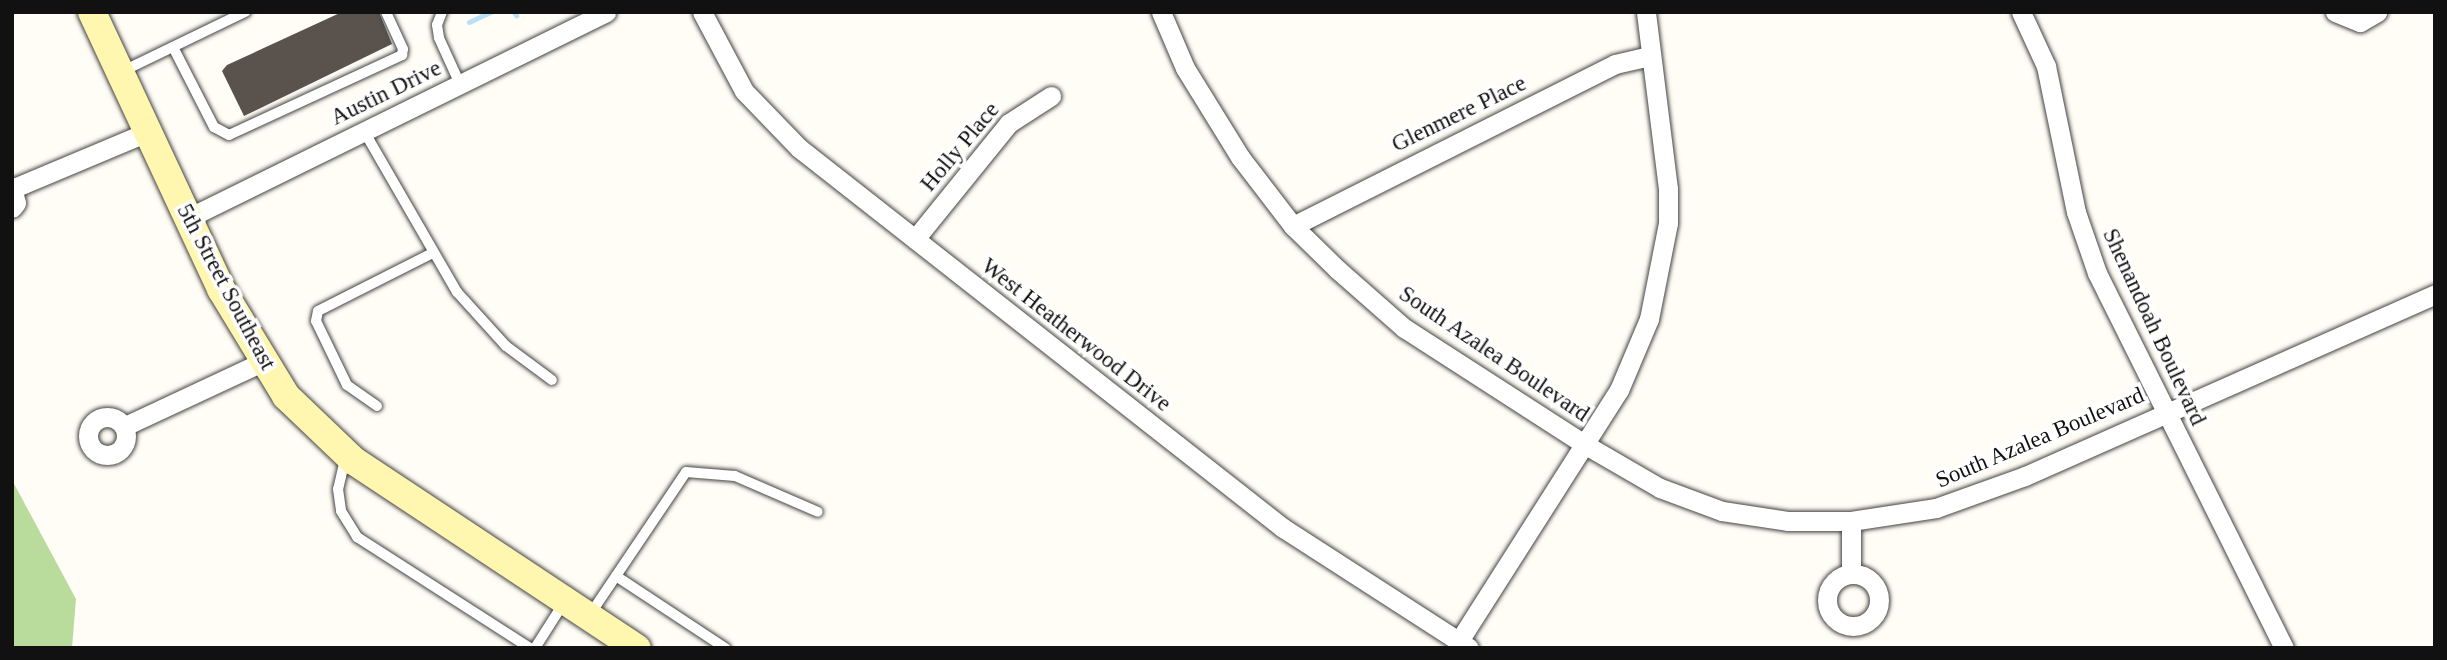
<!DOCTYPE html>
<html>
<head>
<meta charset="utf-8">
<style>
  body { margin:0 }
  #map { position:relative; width:2447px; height:660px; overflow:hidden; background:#fffdf5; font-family:Georgia,serif }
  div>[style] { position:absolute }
  .forest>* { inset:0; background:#b9dc9c }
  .stream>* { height:5px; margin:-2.5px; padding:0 2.5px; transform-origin:2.5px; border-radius:2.5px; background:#b9e0f7 }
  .building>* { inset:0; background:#5a524d }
  .roads { filter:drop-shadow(0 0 2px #444) drop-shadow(0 0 2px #444) }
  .lane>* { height:10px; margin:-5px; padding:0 5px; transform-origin:5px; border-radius:5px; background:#fff }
  .street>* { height:19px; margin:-9.5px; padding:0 9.5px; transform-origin:9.5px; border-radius:9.5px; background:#fff }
  .street>.ring { margin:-9.5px; padding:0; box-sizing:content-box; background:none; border:19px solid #fff; border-radius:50% }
  .secondary>* { height:28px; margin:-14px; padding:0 14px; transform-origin:14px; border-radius:14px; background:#fff6b0 }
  span { translate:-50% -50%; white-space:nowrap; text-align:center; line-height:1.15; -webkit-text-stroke:7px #fff; paint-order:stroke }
  .street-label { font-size:23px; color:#111 }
  .frame { position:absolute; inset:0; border:14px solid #111; pointer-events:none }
</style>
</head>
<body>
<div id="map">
  <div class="forest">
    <i style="clip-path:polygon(12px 480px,76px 599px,72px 648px,12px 648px)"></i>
  </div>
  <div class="stream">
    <i style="left:514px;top:12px;width:4px;rotate:56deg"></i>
    <i style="left:469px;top:22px;width:23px;rotate:-25deg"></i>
  </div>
  <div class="building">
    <i style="clip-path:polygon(342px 12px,379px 12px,392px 44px,244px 116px,222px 71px,227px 65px)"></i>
  </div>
  <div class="roads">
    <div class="lane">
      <i style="left:442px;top:12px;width:14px;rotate:111deg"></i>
      <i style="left:437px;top:25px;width:13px;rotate:81deg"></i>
      <i style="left:439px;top:38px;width:51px;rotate:65.5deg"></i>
      <i style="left:173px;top:47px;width:90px;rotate:62.9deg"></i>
      <i style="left:214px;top:127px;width:17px;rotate:28deg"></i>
      <i style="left:229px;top:135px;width:191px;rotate:-24.8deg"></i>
      <i style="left:402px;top:55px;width:6px;rotate:-81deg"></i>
      <i style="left:403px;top:49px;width:41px;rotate:-114.7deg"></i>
      <i style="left:123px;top:71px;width:136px;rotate:-25.8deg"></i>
      <i style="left:364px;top:131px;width:186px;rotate:60deg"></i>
      <i style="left:457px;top:292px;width:73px;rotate:47.8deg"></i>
      <i style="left:506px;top:346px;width:57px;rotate:36.5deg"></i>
      <i style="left:377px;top:406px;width:37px;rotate:-145deg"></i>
      <i style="left:347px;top:385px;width:71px;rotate:-115.8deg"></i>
      <i style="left:316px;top:321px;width:10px;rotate:-79deg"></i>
      <i style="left:318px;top:311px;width:129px;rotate:-26.8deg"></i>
      <i style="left:346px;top:455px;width:35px;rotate:103deg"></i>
      <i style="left:338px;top:489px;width:22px;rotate:82deg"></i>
      <i style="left:341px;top:511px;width:31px;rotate:58deg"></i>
      <i style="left:357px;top:537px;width:206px;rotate:32.7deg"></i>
      <i style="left:616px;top:576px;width:131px;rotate:33.4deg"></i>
      <i style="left:591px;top:613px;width:170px;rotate:-56deg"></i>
      <i style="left:686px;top:472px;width:49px;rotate:4.7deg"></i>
      <i style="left:735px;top:476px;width:90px;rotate:23.4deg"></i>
      <i style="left:535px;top:648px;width:52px;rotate:-57.5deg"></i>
    </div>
    <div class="street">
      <i style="left:702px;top:12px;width:89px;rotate:62deg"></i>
      <i style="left:744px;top:91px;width:79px;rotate:46deg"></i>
      <i style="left:799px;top:148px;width:615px;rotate:38.14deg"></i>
      <i style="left:1283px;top:528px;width:221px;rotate:32.8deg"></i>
      <i style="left:1161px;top:12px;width:61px;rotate:66.8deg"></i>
      <i style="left:1185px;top:68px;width:105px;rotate:58.3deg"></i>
      <i style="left:1240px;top:157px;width:87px;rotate:52.5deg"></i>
      <i style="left:1293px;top:226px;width:63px;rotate:44.4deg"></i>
      <i style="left:1338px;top:270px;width:88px;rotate:41.3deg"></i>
      <i style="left:1404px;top:328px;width:214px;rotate:32.8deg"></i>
      <i style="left:1584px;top:444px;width:88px;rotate:30.1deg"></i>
      <i style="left:1660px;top:488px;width:66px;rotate:20.4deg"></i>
      <i style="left:1722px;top:511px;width:66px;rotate:8.7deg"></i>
      <i style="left:1787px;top:521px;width:64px"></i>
      <i style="left:1851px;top:521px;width:86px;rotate:-8.7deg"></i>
      <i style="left:1936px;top:508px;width:95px;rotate:-19.8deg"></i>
      <i style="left:2025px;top:476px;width:449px;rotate:-23.9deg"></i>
      <i style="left:2021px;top:12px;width:60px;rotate:65.2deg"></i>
      <i style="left:2046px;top:66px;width:149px;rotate:78.4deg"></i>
      <i style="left:2076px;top:212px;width:65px;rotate:71deg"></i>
      <i style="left:2097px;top:273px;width:419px;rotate:63.5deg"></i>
      <i style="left:2335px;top:12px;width:27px;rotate:22deg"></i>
      <i style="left:2360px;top:22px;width:20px;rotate:-30deg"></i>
      <i style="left:12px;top:187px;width:16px;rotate:76deg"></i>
      <i style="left:16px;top:203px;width:6px;rotate:129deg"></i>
      <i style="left:14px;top:188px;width:144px;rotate:-22.8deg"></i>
      <i style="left:188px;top:218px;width:466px;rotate:-26.2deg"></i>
      <i style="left:1293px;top:226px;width:360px;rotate:-26.7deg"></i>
      <i style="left:1615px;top:64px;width:35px;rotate:-13deg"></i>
      <i style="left:915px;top:239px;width:149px;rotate:-51deg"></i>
      <i style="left:1009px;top:123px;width:50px;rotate:-32.7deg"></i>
      <i class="ring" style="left:88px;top:417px;width:19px;height:19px"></i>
      <i style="left:125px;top:426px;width:151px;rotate:-25deg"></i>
      <i style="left:1851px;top:521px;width:50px;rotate:90deg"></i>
      <i class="ring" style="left:1827px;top:574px;width:33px;height:33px"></i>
      <i style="left:1459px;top:641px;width:298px;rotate:-57.5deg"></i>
      <i style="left:1619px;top:390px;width:77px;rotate:-67.1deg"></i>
      <i style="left:1649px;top:319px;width:98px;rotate:-78.8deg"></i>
      <i style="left:1668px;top:223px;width:34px;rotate:-90deg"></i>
      <i style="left:1668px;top:189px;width:178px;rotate:-97.1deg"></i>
    </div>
    <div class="secondary">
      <i style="left:92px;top:12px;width:306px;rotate:65deg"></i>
      <i style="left:221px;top:289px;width:125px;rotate:58.7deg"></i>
      <i style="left:286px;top:396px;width:94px;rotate:43.7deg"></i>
      <i style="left:354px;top:461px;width:339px;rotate:33.5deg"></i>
    </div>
  </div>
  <div class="street-label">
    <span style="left:386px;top:93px;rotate:-26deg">Austin Drive</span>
    <span style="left:1459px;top:114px;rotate:-26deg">Glenmere Place</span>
    <span style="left:960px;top:147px;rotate:-50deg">Holly Place</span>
    <span style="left:226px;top:287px;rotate:62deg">5th Street Southeast</span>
    <span style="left:2154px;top:327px;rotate:65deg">Shenandoah Boulevard</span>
    <span style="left:1076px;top:335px;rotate:38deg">West Heatherwood Drive</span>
    <span style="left:1494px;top:354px;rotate:34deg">South Azalea Boulevard</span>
    <span style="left:2040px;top:438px;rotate:-23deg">South Azalea Boulevard</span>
  </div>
  <div class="frame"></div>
</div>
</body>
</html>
